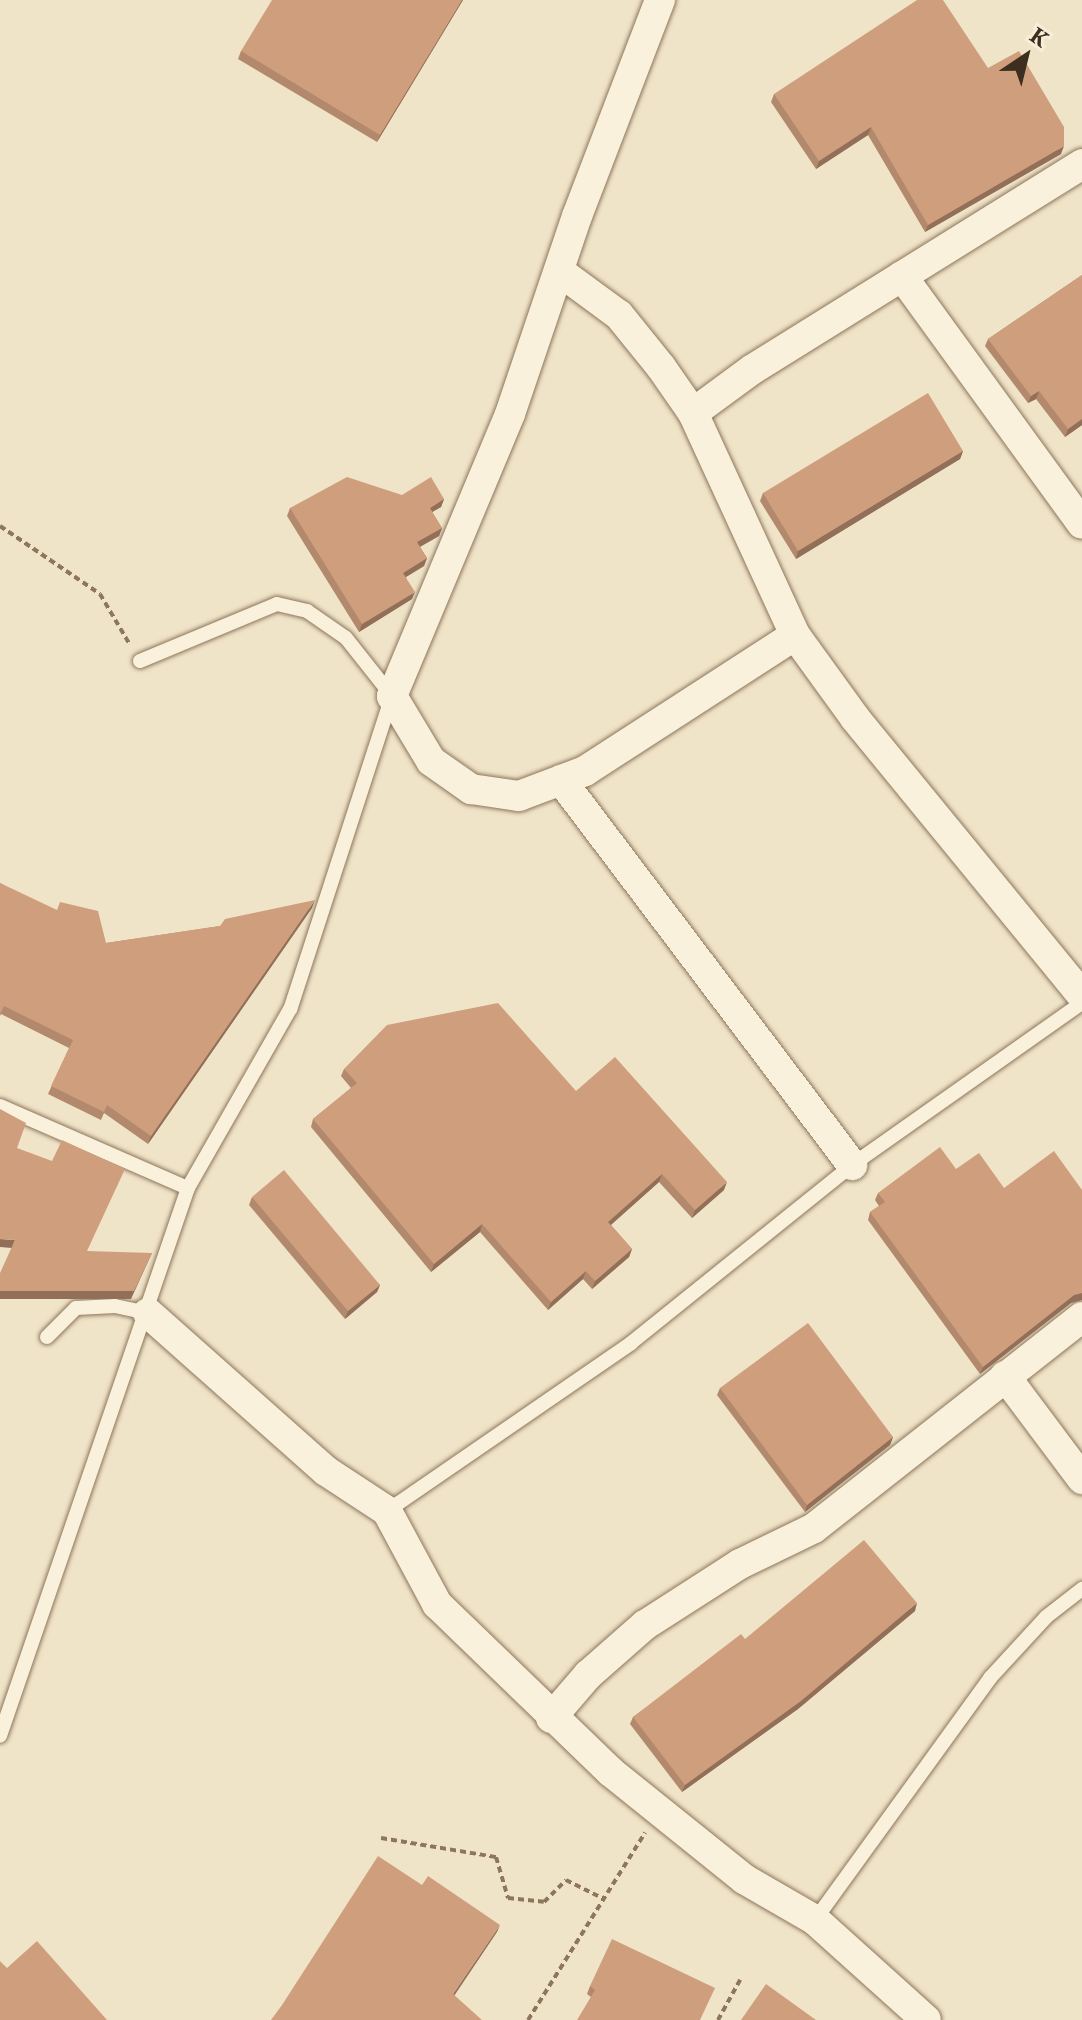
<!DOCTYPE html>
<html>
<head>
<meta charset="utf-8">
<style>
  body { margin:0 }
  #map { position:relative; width:1082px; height:2020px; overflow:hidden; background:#f0e4c8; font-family:"Noto Serif",serif }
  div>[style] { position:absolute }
  .path>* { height:4px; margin-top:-2px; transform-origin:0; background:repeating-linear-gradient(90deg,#8d765c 0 6px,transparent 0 10px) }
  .roads { filter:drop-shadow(0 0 2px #8d765c) drop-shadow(0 0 2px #8d765c) }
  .service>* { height:14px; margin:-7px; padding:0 7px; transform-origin:7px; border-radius:7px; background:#faf1dc }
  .minor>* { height:30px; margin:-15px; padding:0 15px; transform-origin:15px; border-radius:15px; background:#faf1dc }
  .wall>* { inset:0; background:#b2896c }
  .shaded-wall>* { inset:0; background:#916f58 }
  .building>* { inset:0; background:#cf9f7d }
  span { translate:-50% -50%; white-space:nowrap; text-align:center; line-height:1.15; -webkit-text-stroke:6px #f7eed8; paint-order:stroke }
  .north { position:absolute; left:986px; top:16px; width:80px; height:80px; -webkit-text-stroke:6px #f7eed8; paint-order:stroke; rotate:35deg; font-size:22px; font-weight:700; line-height:32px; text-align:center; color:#3d2e20 }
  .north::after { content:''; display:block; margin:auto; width:28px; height:36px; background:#3d2e20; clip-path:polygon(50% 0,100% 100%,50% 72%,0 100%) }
</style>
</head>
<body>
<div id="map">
  <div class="path">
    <i style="left:0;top:526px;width:121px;rotate:34.2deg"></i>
    <i style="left:100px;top:594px;width:59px;rotate:59.5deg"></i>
    <i style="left:381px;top:1838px;width:117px;rotate:9.4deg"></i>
    <i style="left:496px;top:1857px;width:43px;rotate:73.7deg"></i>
    <i style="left:508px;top:1898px;width:36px;rotate:6deg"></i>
    <i style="left:544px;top:1902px;width:31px;rotate:-45deg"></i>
    <i style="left:566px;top:1880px;width:42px;rotate:26.6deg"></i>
    <i style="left:528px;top:2020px;width:221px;rotate:-58deg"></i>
    <i style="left:718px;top:2020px;width:46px;rotate:-61.2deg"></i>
  </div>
  <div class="roads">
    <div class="service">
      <i style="left:140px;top:661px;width:148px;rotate:-22.6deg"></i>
      <i style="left:277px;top:604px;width:31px;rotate:13deg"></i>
      <i style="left:307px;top:611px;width:47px;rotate:34.7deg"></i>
      <i style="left:346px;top:638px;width:74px;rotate:51.6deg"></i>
      <i style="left:392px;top:696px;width:329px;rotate:108deg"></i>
      <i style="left:290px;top:1009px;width:206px;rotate:119.7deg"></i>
      <i style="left:0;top:1106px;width:205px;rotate:23.6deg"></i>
      <i style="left:188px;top:1188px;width:579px;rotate:108.94deg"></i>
      <i style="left:47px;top:1337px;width:41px;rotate:-45deg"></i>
      <i style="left:76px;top:1308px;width:39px;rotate:-3deg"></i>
      <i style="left:115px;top:1306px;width:34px;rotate:12deg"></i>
      <i style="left:387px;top:1511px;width:296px;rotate:-34.5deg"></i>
      <i style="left:631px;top:1343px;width:284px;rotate:-38.8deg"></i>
      <i style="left:852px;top:1165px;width:281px;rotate:-35.2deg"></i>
      <i style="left:815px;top:1920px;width:299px;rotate:-54.1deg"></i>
      <i style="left:990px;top:1678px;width:83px;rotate:-47.4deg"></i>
      <i style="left:1046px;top:1617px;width:46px;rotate:-37.9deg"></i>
    </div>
    <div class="minor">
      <i style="left:660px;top:0;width:231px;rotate:111deg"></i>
      <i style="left:577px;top:216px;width:209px;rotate:108.7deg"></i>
      <i style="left:510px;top:414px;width:306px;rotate:112.7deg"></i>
      <i style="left:392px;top:696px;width:76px;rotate:59deg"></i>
      <i style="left:431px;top:761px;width:49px;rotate:35deg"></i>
      <i style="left:471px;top:789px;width:49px;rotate:8.3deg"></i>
      <i style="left:519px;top:796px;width:71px;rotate:-20.7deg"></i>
      <i style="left:585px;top:771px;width:250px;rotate:-32.9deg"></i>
      <i style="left:559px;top:271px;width:74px;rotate:36.3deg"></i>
      <i style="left:619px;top:315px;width:67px;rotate:51.1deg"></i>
      <i style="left:661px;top:367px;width:56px;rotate:55.2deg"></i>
      <i style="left:693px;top:413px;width:244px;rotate:65.3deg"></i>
      <i style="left:795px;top:635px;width:102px;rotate:54.1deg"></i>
      <i style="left:855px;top:718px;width:358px;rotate:50.7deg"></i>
      <i style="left:902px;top:276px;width:306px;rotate:54deg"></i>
      <i style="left:693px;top:413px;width:74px;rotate:-36.3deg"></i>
      <i style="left:753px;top:369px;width:388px;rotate:-31.9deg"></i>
      <i style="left:561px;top:780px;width:483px;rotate:52.9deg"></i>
      <i style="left:148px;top:1313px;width:238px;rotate:41.6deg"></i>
      <i style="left:326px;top:1471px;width:73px;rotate:33.3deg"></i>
      <i style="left:387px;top:1511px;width:106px;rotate:61.7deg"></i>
      <i style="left:437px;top:1604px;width:242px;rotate:44deg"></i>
      <i style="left:611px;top:1772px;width:171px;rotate:38.8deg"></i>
      <i style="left:744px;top:1879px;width:82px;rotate:30deg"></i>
      <i style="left:815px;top:1920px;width:149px;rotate:42deg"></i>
      <i style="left:1005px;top:1376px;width:129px;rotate:53.2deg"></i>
      <i style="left:551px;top:1718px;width:57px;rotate:-49.3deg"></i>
      <i style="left:588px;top:1675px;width:76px;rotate:-41.3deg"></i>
      <i style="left:645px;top:1625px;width:113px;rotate:-32.7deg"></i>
      <i style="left:740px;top:1564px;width:82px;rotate:-25.9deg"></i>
      <i style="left:814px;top:1528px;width:341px;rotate:-38.2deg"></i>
    </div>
  </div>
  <div class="wall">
    <i style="clip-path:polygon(463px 0,377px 142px,238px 59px,241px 51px)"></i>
    <i style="clip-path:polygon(988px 68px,1061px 154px,925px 232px,868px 135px,816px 169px,771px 102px,774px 94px)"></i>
    <i style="clip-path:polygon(1082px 275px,1082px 425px,1065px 437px,1036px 399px,1028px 403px,985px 346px,988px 339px)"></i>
    <i style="clip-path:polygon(963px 451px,960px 459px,796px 559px,760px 501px,763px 493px)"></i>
    <i style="clip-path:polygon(402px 495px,444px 499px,441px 507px,432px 512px,442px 528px,439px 536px,420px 547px,427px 558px,424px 566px,406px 577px,412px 599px,359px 632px,287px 516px,290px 508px)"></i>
    <i style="clip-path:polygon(0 883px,106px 943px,220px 926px,312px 908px,148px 1144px,104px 1113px,101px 1120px,48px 1094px,69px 1048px,1px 1014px,0 1016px)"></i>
    <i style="clip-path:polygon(344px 1069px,576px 1091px,724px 1190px,692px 1218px,659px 1182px,611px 1225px,632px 1249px,629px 1257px,592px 1289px,583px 1279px,548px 1310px,480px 1232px,431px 1272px,311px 1127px,313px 1119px,351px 1088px,341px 1076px)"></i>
    <i style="clip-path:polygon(956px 1169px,1004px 1188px,1082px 1190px,1082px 1300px,1071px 1303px,980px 1374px,868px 1220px,870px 1212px,879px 1206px,875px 1200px,878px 1193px)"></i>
    <i style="clip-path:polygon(252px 1197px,380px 1285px,377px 1292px,345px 1319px,249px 1205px)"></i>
    <i style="clip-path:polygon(720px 1388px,893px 1437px,890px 1445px,805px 1512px,717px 1395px)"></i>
    <i style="clip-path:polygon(915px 1611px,798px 1709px,682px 1792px,630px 1724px,633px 1717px,745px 1639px)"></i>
    <i style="clip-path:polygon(590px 1986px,712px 1996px,591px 1997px,587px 1994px)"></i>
  </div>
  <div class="shaded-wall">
    <i style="clip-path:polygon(462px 0,463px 0,377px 142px,380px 135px)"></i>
    <i style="clip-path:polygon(871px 127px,868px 135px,816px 169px,819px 161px)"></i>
    <i style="clip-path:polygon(1064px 146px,1061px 154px,925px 232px,928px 225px)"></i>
    <i style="clip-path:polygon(1039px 391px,1036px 399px,1028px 403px,1031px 396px)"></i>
    <i style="clip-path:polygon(1082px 419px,1082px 425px,1065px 437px,1068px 429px)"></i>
    <i style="clip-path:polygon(963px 451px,960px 459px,796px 559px,798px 551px)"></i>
    <i style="clip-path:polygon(444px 499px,441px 507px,427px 515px,430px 508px)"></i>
    <i style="clip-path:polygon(442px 528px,439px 536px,414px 550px,417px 542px)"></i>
    <i style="clip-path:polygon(427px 558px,424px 566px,401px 580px,403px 573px)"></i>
    <i style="clip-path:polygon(415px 592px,412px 599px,359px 632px,362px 624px)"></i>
    <i style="clip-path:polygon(315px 900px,312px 908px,148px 1144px,151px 1136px)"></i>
    <i style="clip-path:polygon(662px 1174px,659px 1182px,605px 1230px,608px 1222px)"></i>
    <i style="clip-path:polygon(727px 1182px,724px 1190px,692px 1218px,695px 1210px)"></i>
    <i style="clip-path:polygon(482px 1224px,480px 1232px,431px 1272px,434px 1264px)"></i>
    <i style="clip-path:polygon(0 1239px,15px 1240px,12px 1248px,0 1247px)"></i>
    <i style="clip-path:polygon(632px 1249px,629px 1257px,592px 1289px,595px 1281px)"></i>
    <i style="clip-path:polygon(152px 1253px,131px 1299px,0 1299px,0 1291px)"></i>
    <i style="clip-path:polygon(586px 1271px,583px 1279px,548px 1310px,551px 1302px)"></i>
    <i style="clip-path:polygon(380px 1285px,377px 1292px,345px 1319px,348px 1311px)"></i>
    <i style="clip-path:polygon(1082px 1293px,1082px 1300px,1071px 1303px,980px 1374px,983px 1367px,1074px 1295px)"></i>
    <i style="clip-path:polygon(893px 1437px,890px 1445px,805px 1512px,807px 1505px)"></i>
    <i style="clip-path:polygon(917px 1603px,915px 1611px,798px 1709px,682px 1792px,685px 1785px)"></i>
    <i style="clip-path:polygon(500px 1925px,497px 1932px,450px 2002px,453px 1994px)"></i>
  </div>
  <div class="building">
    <i style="clip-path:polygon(272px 0,462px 0,380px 135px,241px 51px)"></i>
    <i style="clip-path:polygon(917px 0,943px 0,988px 68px,1019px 51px,1064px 127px,1064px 146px,928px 225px,871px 127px,819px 161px,774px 94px)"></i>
    <i style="clip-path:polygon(1082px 275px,1082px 419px,1068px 429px,1039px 391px,1031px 396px,988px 339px)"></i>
    <i style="clip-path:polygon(928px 393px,963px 451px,798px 551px,763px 493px)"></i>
    <i style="clip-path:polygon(347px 477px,402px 495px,431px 477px,444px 499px,430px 508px,442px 528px,417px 542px,427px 558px,403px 573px,415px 592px,362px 624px,290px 508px)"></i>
    <i style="clip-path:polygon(0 883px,57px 910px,60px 902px,98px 911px,106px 943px,220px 926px,225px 919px,315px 900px,151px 1136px,107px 1105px,104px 1112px,51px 1086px,73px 1040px,4px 1006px,0 1014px)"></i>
    <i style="clip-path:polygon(498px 1003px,576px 1091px,615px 1057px,727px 1182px,695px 1210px,662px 1174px,608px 1222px,632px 1249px,595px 1281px,586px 1271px,551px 1302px,482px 1224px,434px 1264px,313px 1119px,357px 1083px,344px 1069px,387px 1025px)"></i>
    <i style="clip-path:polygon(0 1109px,26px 1123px,17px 1148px,52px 1161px,62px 1140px,125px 1169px,87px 1251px,152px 1253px,134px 1291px,0 1291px,0 1273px,15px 1240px,0 1239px)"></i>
    <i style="clip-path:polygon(940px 1147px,956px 1169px,979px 1153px,1004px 1188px,1054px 1151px,1082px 1190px,1082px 1293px,1074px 1295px,983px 1367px,870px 1212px,885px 1202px,878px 1193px)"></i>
    <i style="clip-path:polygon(284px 1170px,380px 1285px,348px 1311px,252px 1197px)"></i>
    <i style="clip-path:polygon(808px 1323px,893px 1437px,807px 1505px,720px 1388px)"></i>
    <i style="clip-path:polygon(864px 1540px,917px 1603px,801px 1701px,685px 1785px,633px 1717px,741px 1634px,745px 1639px)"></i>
    <i style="clip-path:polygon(378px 1856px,422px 1885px,428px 1876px,500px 1925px,453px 1994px,482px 2020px,271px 2020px,282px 2005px)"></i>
    <i style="clip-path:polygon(612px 1939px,715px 1988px,700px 2020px,577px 2020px,595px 1990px,590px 1986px)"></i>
    <i style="clip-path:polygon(37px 1941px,107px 2020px,0 2020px,0 1961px,7px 1968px)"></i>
    <i style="clip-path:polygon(766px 1984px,816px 2020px,741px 2020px)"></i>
  </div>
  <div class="north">K</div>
</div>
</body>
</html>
